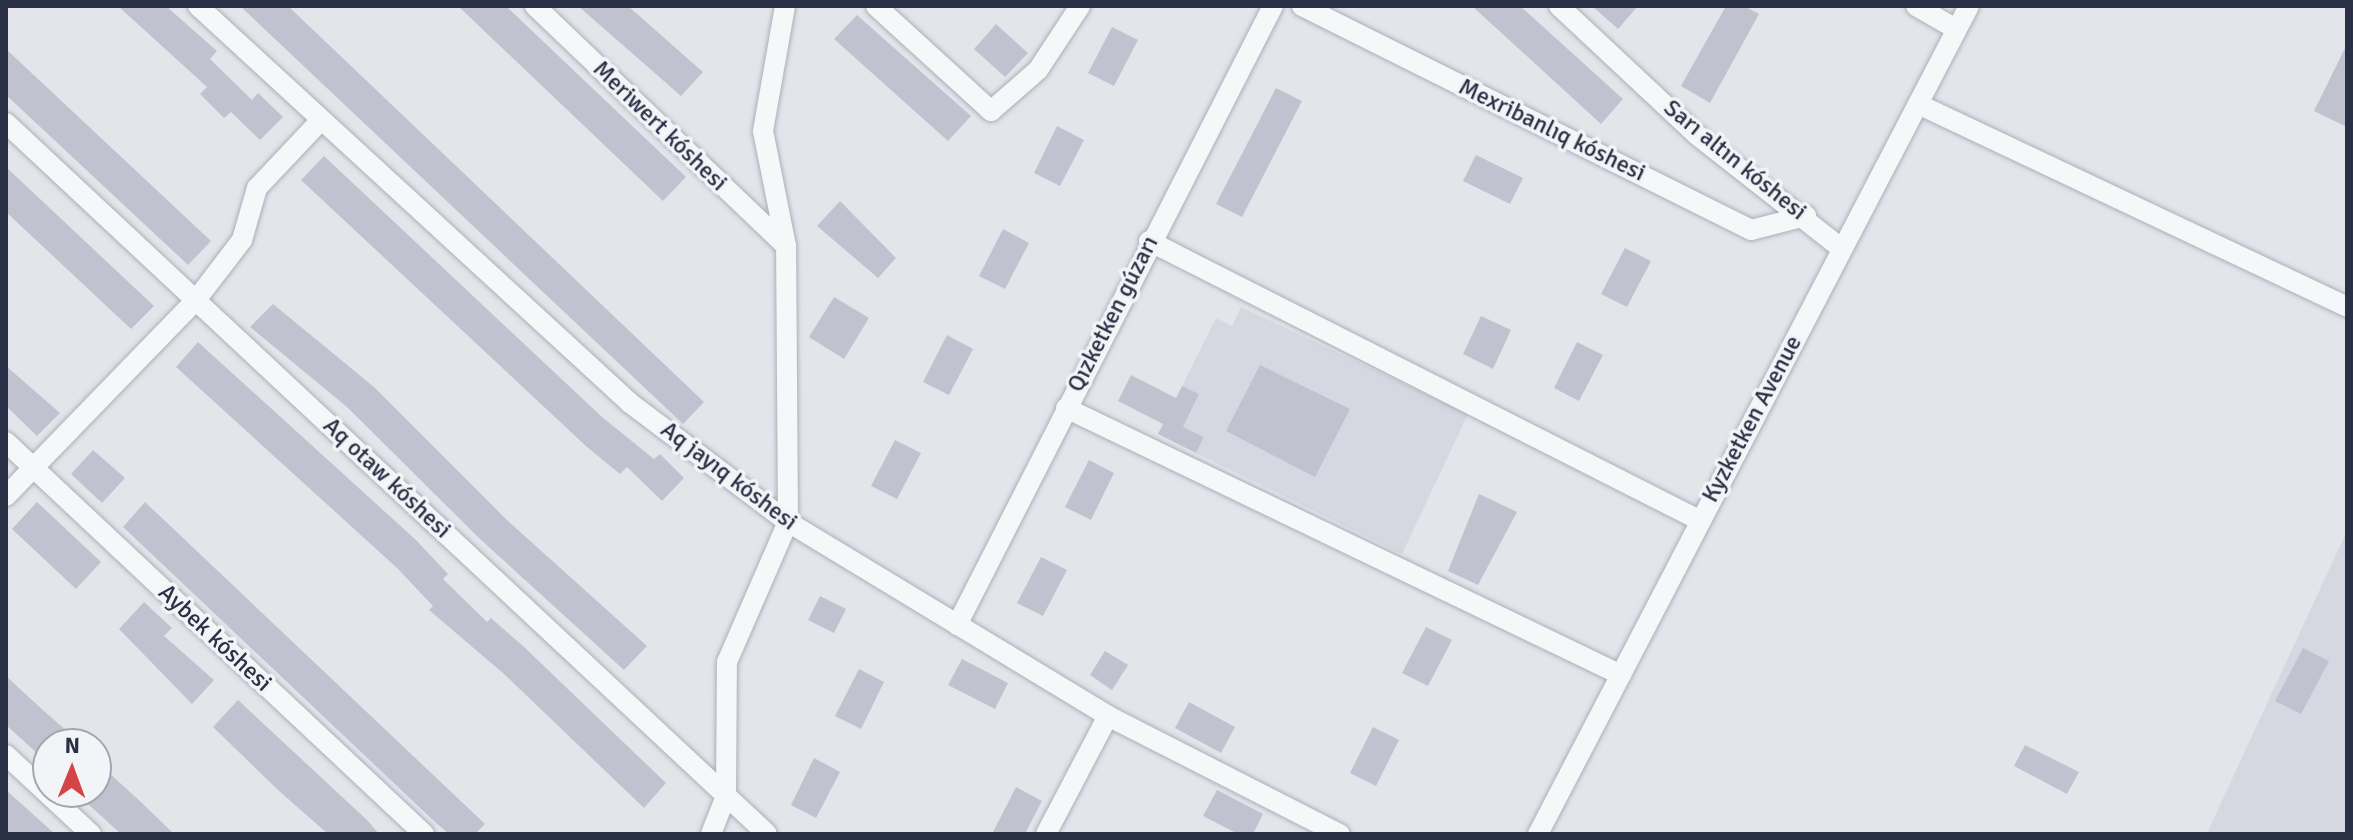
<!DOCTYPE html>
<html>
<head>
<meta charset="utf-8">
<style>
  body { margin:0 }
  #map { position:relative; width:2353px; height:840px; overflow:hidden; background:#e3e5eb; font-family:Signika,sans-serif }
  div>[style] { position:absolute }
  .built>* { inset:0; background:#d5d7e1 }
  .building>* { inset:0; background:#c0c3cf }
  .roads { filter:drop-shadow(0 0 2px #acafb9) drop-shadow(0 0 2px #acafb9) }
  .minor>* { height:20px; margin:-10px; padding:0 10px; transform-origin:10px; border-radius:10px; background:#f6f7f9 }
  span { translate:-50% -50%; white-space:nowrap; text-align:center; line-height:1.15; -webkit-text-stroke:7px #f3f4f8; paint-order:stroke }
  .street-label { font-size:24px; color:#2a3045 }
  .frame { position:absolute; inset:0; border:8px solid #2a3045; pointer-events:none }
  .north { position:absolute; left:32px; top:728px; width:80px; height:80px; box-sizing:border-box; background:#f3f4f8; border:2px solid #a3a6b0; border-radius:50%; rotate:1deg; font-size:22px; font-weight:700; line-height:32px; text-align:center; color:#2a3045 }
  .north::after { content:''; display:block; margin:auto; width:28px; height:36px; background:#d44445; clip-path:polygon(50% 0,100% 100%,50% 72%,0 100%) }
</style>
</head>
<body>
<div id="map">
  <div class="built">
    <i style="clip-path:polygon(1241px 307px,1468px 414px,1402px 554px,1196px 453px,1204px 437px,1183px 427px,1199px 394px,1182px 386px,1216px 318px,1232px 326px)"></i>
    <i style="clip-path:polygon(2347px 531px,2347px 834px,2207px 834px,2213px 820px)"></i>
  </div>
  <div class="building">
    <i style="clip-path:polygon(118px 6px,166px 6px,217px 51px,210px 59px,252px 100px,258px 93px,283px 117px,260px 140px,231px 112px,224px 118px,200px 94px,207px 87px)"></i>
    <i style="clip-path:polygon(240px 6px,288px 6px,704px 402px,683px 424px)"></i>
    <i style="clip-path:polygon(458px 6px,506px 6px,686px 177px,663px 201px)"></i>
    <i style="clip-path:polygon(578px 6px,628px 6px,703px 72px,681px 96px)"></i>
    <i style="clip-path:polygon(1472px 6px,1520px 6px,1623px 99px,1601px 124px)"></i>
    <i style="clip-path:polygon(1592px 6px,1638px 6px,1618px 29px)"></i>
    <i style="clip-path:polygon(1726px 6px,1744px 6px,1759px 14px,1710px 103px,1681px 86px)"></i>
    <i style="clip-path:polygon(857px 15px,971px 116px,948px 141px,834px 39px)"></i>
    <i style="clip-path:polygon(996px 24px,1028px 53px,1005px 77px,974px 49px)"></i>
    <i style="clip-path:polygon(1112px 27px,1138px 40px,1114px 86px,1088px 73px)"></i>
    <i style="clip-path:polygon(2347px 44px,2347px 127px,2314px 111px)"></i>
    <i style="clip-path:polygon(6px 49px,211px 241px,188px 265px,6px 95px)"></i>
    <i style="clip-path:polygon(1276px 88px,1302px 101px,1242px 217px,1216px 204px)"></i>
    <i style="clip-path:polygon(1057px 126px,1084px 140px,1060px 186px,1034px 173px)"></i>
    <i style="clip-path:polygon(1476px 155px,1523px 178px,1510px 204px,1463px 181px)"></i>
    <i style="clip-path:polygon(324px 156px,602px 417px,654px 459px,660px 454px,684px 478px,662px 501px,627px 467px,620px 474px,587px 447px,301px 180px)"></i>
    <i style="clip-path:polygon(6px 167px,154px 306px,131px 329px,6px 212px)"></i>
    <i style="clip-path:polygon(840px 201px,896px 258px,878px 278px,817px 226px)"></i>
    <i style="clip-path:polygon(1003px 229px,1029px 243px,1005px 289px,979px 276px)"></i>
    <i style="clip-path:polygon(1625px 248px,1651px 261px,1627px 307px,1601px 294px)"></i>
    <i style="clip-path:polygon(834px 297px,869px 318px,844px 359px,809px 337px)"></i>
    <i style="clip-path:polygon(273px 304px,374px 387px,508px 521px,647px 646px,624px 670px,480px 539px,347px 407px,250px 327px)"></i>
    <i style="clip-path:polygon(1481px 316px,1511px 330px,1493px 369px,1463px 354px)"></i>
    <i style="clip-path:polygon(947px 335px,973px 349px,949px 395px,923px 382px)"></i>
    <i style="clip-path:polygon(198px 342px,416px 540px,448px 574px,443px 579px,487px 622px,491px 618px,523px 646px,666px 783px,644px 808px,504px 674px,429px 610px,433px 606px,397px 568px,176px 367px)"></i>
    <i style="clip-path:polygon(1577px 342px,1603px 355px,1579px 401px,1554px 388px)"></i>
    <i style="clip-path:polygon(1260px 365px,1350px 409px,1315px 477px,1226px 431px)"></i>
    <i style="clip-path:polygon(6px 366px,60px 413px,37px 436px,6px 406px)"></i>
    <i style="clip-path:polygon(1131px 375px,1176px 398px,1182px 386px,1199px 394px,1183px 427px,1204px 437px,1196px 453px,1158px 434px,1163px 424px,1118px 401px)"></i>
    <i style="clip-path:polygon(895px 440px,921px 453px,897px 499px,871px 486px)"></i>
    <i style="clip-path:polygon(93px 450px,125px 478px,102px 503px,71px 474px)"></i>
    <i style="clip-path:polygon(1089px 460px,1114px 473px,1091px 520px,1065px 507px)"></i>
    <i style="clip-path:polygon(1479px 494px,1517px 512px,1478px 585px,1448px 571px)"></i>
    <i style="clip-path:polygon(37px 502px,101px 562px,76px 589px,12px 529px)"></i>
    <i style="clip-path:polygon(145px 502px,485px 824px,475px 834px,449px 834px,435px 822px,123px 527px)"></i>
    <i style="clip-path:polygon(1041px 557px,1067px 570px,1043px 616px,1017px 603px)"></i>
    <i style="clip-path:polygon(820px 596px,846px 609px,834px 633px,808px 620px)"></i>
    <i style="clip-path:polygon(144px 602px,172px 628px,164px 636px,214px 680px,192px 704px,119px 629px)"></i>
    <i style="clip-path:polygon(1426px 627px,1452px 640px,1428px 686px,1402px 673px)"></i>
    <i style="clip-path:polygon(2303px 648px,2329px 661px,2301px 714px,2275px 701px)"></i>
    <i style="clip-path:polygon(1105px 651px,1128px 665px,1112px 690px,1090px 675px)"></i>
    <i style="clip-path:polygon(962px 659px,1008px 683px,995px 709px,948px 685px)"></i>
    <i style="clip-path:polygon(859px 669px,884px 682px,861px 729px,835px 716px)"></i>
    <i style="clip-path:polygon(6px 676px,45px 712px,82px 744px,48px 744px,48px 763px,6px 725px)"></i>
    <i style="clip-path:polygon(238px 700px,368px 821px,379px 834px,328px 834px,278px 790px,213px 727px)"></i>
    <i style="clip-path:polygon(1189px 702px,1235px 727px,1221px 753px,1175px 728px)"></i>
    <i style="clip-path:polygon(1373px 727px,1399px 740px,1376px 786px,1350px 773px)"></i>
    <i style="clip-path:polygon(2025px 745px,2079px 772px,2067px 794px,2014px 766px)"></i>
    <i style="clip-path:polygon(814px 758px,840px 772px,816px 818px,791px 805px)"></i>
    <i style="clip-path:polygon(96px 761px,142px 803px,174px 834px,121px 834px,89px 805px,78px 792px,96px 792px)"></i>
    <i style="clip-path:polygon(1016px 787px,1042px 801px,1030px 824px,1025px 834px,992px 834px)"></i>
    <i style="clip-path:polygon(6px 790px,55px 834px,6px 834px)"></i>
    <i style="clip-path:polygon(1217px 790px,1263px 814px,1253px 834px,1238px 834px,1203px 816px)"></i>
  </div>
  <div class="roads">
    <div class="minor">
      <i style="left:198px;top:6px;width:587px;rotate:42.58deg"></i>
      <i style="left:630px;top:403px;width:198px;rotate:37deg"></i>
      <i style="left:788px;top:522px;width:374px;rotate:31.2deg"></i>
      <i style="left:1108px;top:716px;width:260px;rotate:27deg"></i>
      <i style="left:535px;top:6px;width:347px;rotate:43.7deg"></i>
      <i style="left:876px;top:6px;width:156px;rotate:42.4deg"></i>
      <i style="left:991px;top:111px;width:62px;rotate:-41.1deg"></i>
      <i style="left:1038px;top:70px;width:77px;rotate:-56.7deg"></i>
      <i style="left:1302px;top:6px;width:502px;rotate:26.51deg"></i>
      <i style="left:1751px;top:230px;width:57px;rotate:-14.3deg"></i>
      <i style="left:1559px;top:6px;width:190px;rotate:43.1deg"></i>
      <i style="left:1698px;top:136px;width:183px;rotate:38.1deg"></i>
      <i style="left:1916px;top:6px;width:46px;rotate:29.9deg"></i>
      <i style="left:1918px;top:104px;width:475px;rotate:25.3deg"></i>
      <i style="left:6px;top:123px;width:1041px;rotate:43.05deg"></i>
      <i style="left:1149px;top:241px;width:617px;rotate:26.9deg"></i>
      <i style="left:1066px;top:408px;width:616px;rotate:25.69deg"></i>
      <i style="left:6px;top:442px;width:573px;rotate:43.16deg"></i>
      <i style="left:6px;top:496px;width:273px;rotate:-45.9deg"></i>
      <i style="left:196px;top:300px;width:76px;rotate:-52.5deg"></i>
      <i style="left:242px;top:240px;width:54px;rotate:-73.9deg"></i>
      <i style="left:257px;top:188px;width:93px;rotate:-46.7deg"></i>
      <i style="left:957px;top:625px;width:695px;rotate:-62.96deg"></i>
      <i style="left:6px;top:755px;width:116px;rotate:42.9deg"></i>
      <i style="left:711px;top:834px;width:41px;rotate:-68.5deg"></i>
      <i style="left:726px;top:796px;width:134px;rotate:-89.6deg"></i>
      <i style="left:727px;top:662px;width:153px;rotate:-66.5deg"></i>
      <i style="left:788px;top:522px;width:276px;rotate:-90.4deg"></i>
      <i style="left:786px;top:246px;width:117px;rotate:-101.3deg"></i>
      <i style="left:763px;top:131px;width:127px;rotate:-80deg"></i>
      <i style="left:1046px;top:834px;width:133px;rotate:-62.3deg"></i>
      <i style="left:1538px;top:834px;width:933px;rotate:-62.5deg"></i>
    </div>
  </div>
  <div class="street-label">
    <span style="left:660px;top:126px;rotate:44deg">Meriwert kóshesi</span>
    <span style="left:1552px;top:130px;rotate:26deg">Mexribanlıq kóshesi</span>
    <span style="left:1735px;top:160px;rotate:39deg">Sarı altın kóshesi</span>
    <span style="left:1113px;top:314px;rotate:-63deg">Qızketken gúzarı</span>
    <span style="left:1752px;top:419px;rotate:-62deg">Kyzketken Avenue</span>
    <span style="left:729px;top:476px;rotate:37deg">Aq jayıq kóshesi</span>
    <span style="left:387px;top:478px;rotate:43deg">Aq otaw kóshesi</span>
    <span style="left:215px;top:638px;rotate:43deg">Aybek kóshesi</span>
  </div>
  <div class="frame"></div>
  <div class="north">N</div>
</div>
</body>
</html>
